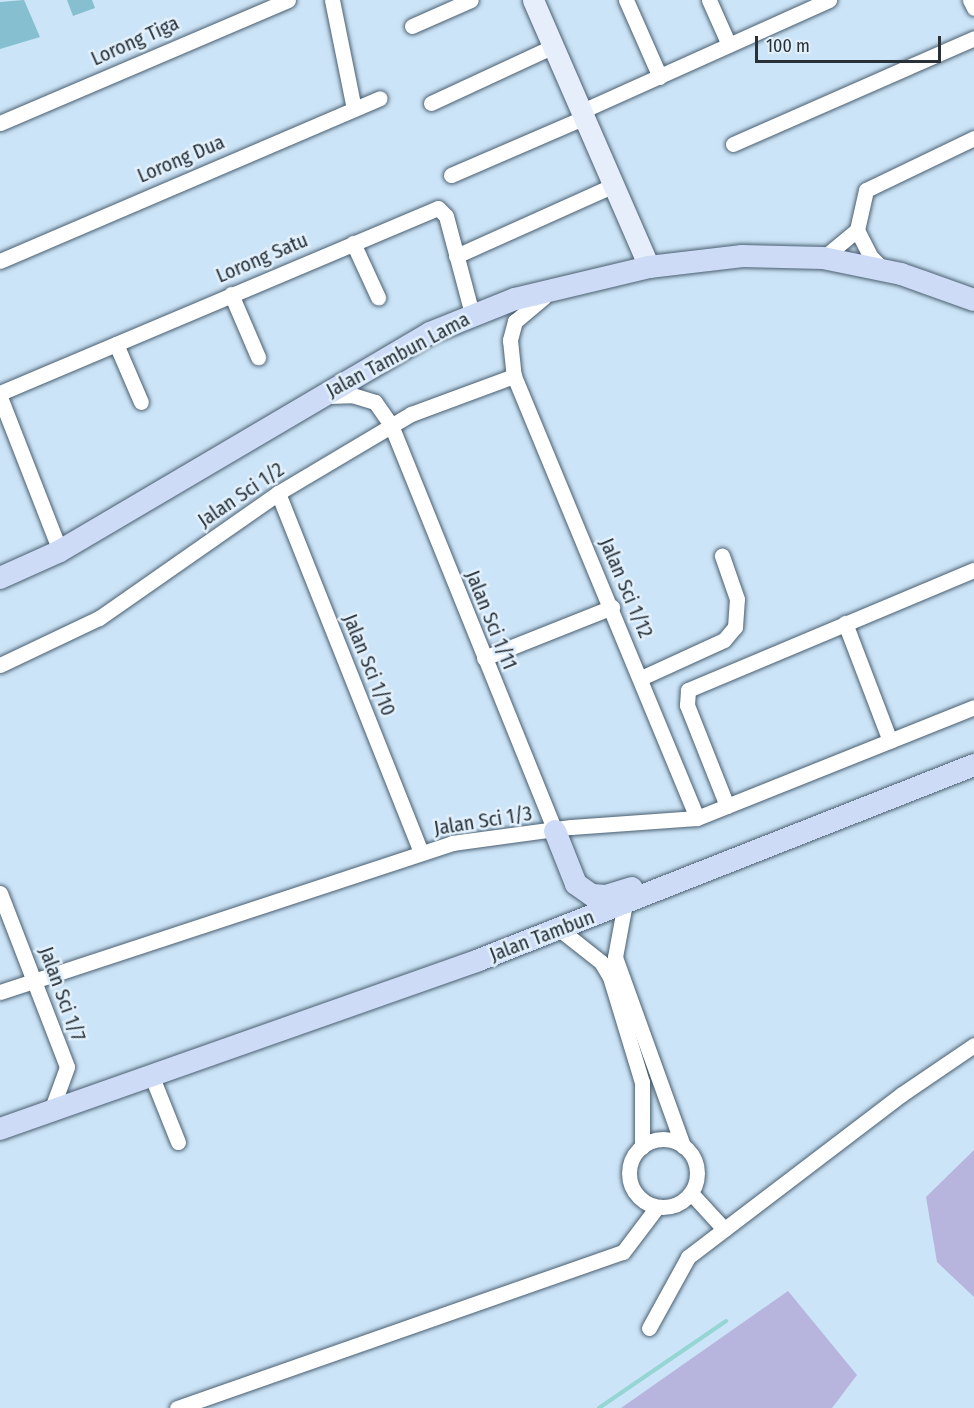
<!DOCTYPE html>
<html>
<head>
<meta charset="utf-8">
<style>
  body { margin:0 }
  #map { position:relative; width:974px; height:1408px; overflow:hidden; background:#cce4f7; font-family:"Fira Sans Condensed",sans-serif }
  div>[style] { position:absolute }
  .green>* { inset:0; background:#b7b4de }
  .stream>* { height:4px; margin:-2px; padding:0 2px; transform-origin:2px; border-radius:2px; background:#95d5d4 }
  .building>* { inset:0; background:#85bfd0 }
  .roads { filter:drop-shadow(0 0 2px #4a5f70) drop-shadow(0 0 2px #4a5f70) }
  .street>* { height:15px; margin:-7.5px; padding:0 7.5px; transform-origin:7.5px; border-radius:7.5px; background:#fff }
  .street>.ring { margin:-7.5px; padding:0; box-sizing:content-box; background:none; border:15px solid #fff; border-radius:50% }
  .secondary>* { height:21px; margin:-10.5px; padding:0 10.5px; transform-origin:10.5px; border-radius:10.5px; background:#e6edfb }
  .primary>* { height:22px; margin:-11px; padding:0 11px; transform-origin:11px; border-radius:11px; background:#cddbf7 }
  span { translate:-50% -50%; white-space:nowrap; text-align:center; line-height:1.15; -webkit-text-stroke:5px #e2f0fc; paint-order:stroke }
  .street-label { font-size:20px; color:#283138 }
  .scale { position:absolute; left:755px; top:36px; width:186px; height:27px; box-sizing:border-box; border:3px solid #283138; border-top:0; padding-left:8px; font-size:18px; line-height:21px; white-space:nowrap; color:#283138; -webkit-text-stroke:4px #e2f0fc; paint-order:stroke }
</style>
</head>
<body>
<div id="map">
  <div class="green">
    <i style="clip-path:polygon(974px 1150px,974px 1297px,937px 1262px,926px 1197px)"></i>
    <i style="clip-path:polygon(788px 1291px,857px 1375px,832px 1408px,621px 1408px)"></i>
  </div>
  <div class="stream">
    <i style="left:599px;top:1408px;width:154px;rotate:-34.4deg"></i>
  </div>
  <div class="building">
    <i style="clip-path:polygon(24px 0,40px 37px,0 49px,0 2px)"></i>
    <i style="clip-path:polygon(67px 0,92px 0,95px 8px,73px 16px)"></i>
  </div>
  <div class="roads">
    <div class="street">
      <i style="left:332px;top:0;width:111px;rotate:78.6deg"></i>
      <i style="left:626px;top:0;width:84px;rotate:66.2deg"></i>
      <i style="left:709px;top:0;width:49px;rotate:66deg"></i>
      <i style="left:970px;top:0;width:9px;rotate:63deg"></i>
      <i style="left:412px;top:26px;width:64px;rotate:-23.8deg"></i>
      <i style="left:431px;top:103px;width:136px;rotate:-24.9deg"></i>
      <i style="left:582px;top:111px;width:271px;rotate:-24.2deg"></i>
      <i style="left:0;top:123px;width:313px;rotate:-23.1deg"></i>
      <i style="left:733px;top:144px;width:263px;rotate:-23.7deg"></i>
      <i style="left:451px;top:175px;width:146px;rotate:-23.4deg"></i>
      <i style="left:857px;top:230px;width:30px;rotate:63deg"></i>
      <i style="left:871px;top:257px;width:17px;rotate:45deg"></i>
      <i style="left:353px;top:243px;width:60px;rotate:65.2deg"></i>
      <i style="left:456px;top:256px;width:173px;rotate:-24.2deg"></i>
      <i style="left:823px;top:258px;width:44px;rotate:-39.5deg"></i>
      <i style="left:857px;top:230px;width:41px;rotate:-77.3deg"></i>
      <i style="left:866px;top:190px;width:120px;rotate:-25.7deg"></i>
      <i style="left:0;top:261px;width:413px;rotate:-23.2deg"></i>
      <i style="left:231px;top:294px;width:69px;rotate:66.8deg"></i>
      <i style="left:544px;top:297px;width:38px;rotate:140deg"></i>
      <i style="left:515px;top:321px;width:20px;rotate:105deg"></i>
      <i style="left:510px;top:340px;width:36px;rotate:84deg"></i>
      <i style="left:514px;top:376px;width:478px;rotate:67.5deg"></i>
      <i style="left:116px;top:344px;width:63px;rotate:66.7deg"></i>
      <i style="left:0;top:393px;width:475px;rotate:-22.9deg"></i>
      <i style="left:438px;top:208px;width:11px;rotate:45deg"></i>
      <i style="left:446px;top:216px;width:101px;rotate:75.1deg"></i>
      <i style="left:328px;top:396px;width:24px;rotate:-2deg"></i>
      <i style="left:352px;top:395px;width:24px;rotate:17deg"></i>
      <i style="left:375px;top:402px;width:28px;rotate:55deg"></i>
      <i style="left:391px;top:425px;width:438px;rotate:68deg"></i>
      <i style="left:0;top:397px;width:165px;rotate:68.7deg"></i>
      <i style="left:278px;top:493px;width:387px;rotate:68.3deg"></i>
      <i style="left:845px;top:623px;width:126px;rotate:69.1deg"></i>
      <i style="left:484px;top:658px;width:138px;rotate:-21.7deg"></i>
      <i style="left:0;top:665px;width:110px;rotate:-25.4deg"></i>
      <i style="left:99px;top:618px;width:218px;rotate:-34.9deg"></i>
      <i style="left:278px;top:493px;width:155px;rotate:-30.7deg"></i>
      <i style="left:411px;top:414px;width:110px;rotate:-20.3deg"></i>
      <i style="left:641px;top:678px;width:91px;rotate:-24.6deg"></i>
      <i style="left:724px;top:640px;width:17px;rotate:-50deg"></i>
      <i style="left:735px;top:627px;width:28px;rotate:-86deg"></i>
      <i style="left:737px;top:599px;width:46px;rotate:-109.2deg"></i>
      <i style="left:727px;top:806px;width:109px;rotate:-111.6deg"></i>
      <i style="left:687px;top:705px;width:15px;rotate:-86deg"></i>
      <i style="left:688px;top:690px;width:310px;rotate:-22.8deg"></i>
      <i style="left:0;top:893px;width:186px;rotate:68.9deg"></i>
      <i style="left:67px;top:1067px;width:47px;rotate:110deg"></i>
      <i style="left:625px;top:903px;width:55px;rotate:100.5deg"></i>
      <i style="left:615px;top:957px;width:201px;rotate:70.2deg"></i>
      <i style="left:558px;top:928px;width:55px;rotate:38.3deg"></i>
      <i style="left:601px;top:962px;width:17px;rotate:59deg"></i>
      <i style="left:610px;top:977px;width:110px;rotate:73.1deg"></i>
      <i style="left:642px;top:1082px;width:65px;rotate:90deg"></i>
      <i style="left:0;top:992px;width:476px;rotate:-18.2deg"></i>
      <i style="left:452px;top:843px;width:120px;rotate:-7.7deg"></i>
      <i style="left:571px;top:827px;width:126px;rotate:-4.1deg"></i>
      <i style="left:697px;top:818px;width:298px;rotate:-21.8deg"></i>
      <i style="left:152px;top:1077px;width:70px;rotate:68.2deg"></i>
      <i class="ring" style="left:629px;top:1139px;width:53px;height:53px"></i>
      <i style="left:691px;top:1193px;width:49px;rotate:47.5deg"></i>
      <i style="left:649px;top:1328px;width:81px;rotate:-61.2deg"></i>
      <i style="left:688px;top:1257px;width:269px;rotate:-37.3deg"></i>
      <i style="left:902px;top:1094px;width:87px;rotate:-34.2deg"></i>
      <i style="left:177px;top:1408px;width:472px;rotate:-19.3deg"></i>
      <i style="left:623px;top:1252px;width:56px;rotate:-52.9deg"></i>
    </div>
    <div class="secondary">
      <i style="left:533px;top:0;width:291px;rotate:66.5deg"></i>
    </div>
    <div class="primary">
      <i style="left:0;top:578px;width:66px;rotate:-24.2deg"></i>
      <i style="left:60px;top:551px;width:429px;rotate:-30.5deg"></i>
      <i style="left:430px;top:333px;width:92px;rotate:-21.8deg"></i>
      <i style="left:515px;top:299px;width:138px;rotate:-13.4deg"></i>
      <i style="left:649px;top:267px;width:94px;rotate:-6.7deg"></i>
      <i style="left:742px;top:256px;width:81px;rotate:1.4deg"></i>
      <i style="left:823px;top:258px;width:80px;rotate:11.6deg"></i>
      <i style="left:901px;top:274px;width:77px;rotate:19.6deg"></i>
      <i style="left:555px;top:831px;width:57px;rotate:68.4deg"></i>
      <i style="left:576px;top:884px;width:19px;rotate:35deg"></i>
      <i style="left:592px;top:895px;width:14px;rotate:4deg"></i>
      <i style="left:606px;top:896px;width:27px;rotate:-17deg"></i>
      <i style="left:0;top:1129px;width:508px;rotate:-19.43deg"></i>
      <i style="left:479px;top:960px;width:532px;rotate:-21.5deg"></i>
    </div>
  </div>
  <div class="street-label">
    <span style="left:135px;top:41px;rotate:-24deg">Lorong Tiga</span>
    <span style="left:181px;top:159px;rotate:-23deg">Lorong Dua</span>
    <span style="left:262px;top:258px;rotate:-23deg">Lorong Satu</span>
    <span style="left:398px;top:355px;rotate:-28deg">Jalan Tambun Lama</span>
    <span style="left:241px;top:495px;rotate:-34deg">Jalan Sci 1/2</span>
    <span style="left:626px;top:588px;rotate:67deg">Jalan Sci 1/12</span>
    <span style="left:491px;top:620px;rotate:68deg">Jalan Sci 1/11</span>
    <span style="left:369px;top:665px;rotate:68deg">Jalan Sci 1/10</span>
    <span style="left:483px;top:821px;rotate:-9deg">Jalan Sci 1/3</span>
    <span style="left:542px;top:936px;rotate:-21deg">Jalan Tambun</span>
    <span style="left:62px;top:994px;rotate:70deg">Jalan Sci 1/7</span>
  </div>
  <div class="scale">100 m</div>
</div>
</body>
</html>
